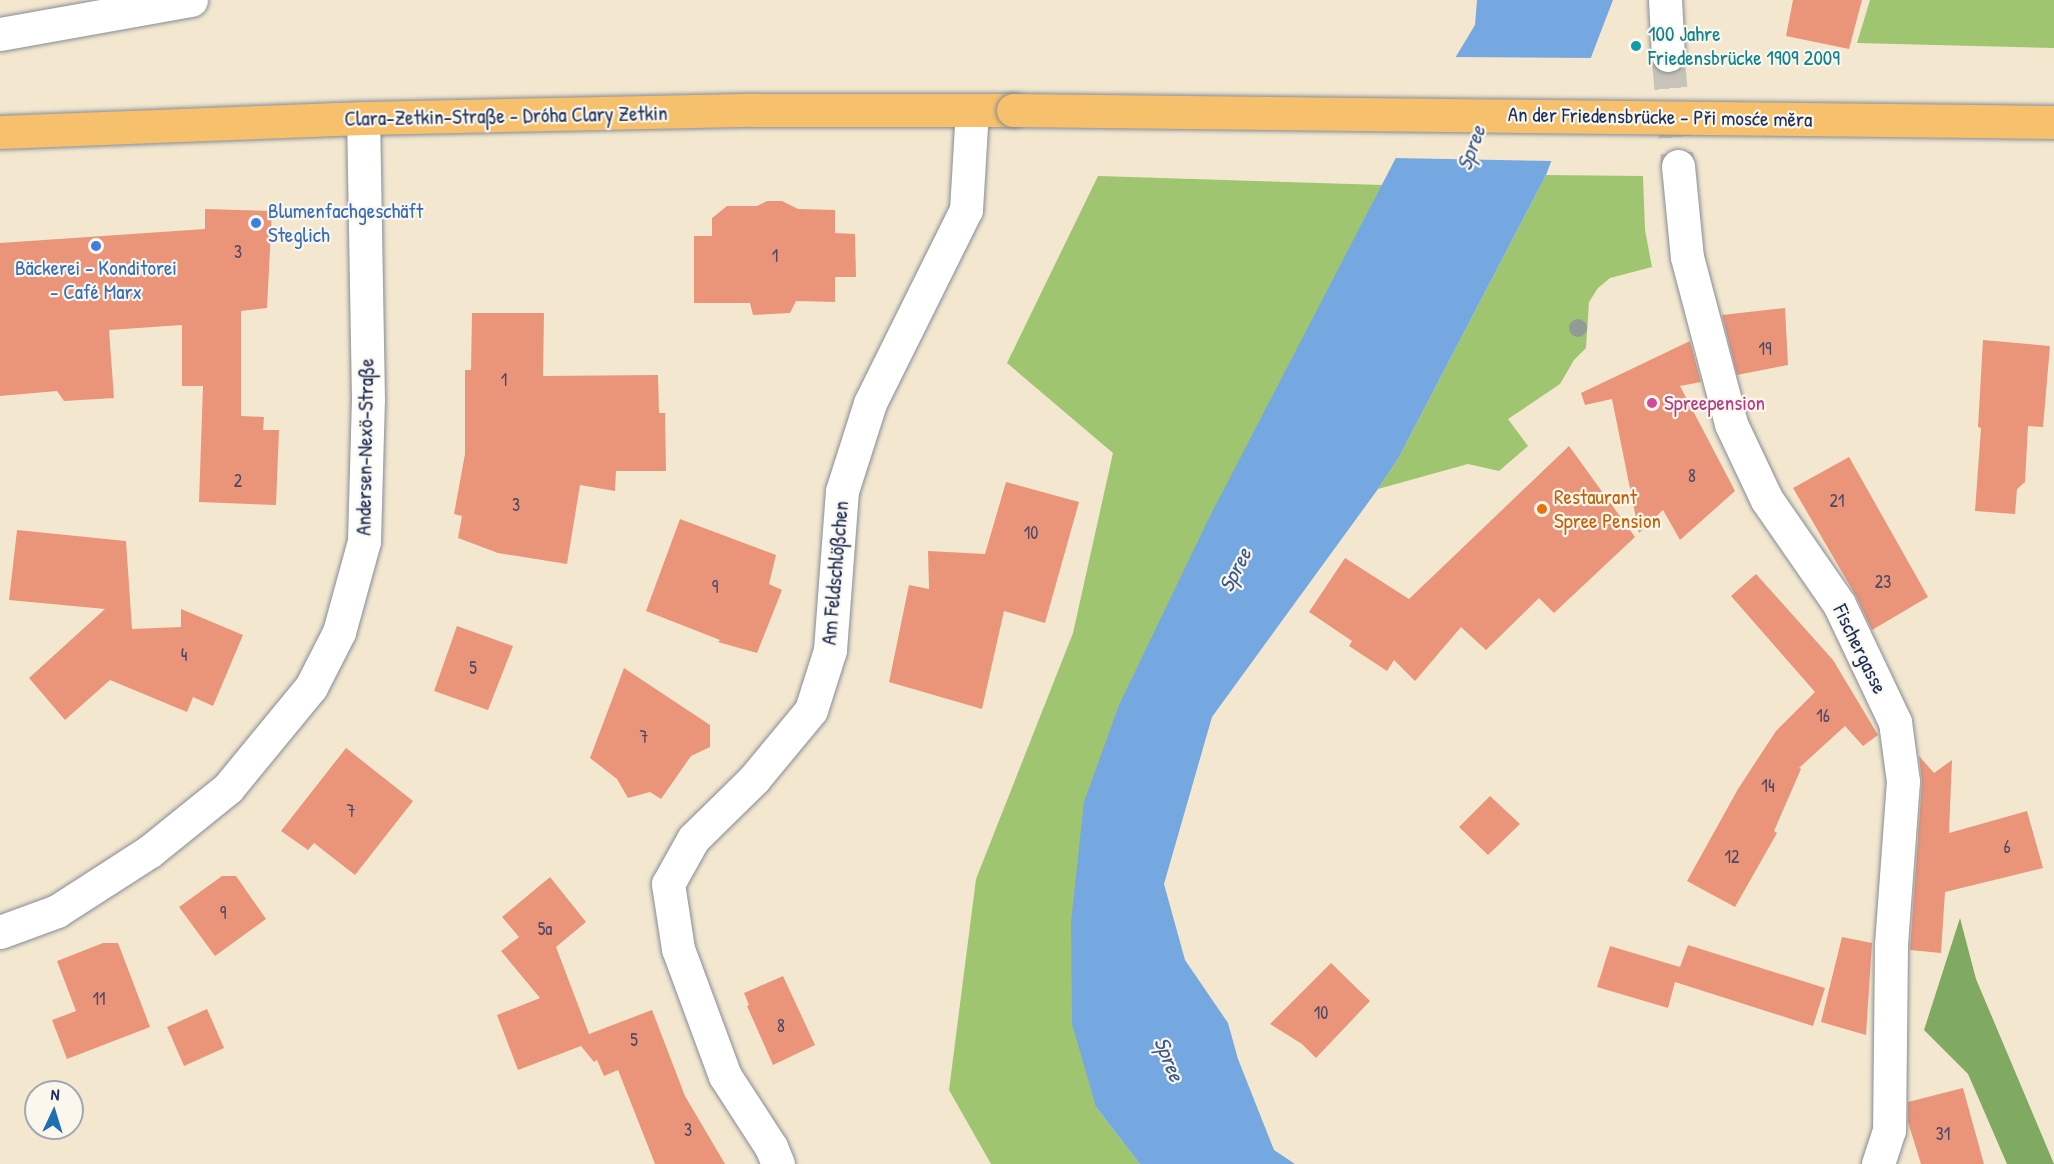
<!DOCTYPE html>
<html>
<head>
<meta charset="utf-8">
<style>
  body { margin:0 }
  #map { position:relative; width:2054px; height:1164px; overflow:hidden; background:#f3e8cf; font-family:"Patrick Hand",sans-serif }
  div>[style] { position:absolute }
  .green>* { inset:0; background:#a0c570 }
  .forest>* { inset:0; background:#80aa62 }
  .water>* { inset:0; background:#75a7e1 }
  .pier>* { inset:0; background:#f3e8cf }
  .building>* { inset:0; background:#ea957a }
  .minor-tunnel>* { height:33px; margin-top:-16.5px; transform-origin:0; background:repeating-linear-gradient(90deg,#c8c3b8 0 33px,transparent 0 49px) }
  .roads { filter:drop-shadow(0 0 2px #878c96) drop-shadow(0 0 2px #878c96) }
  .minor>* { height:33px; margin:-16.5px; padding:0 16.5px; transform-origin:16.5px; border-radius:16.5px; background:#fff }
  .major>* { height:33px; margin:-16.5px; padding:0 16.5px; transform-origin:16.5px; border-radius:16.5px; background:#f7c06c }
  .bridges { filter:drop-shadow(0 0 2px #878c96) drop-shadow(0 0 2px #878c96) }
  .major-bridge>* { height:33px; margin:-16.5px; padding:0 16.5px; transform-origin:16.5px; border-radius:16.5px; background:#f7c06c }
  .trees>* { width:18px; height:18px; margin:-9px; border-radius:50%; background:#929b94 }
  .dots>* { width:16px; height:16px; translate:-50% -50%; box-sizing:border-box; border:3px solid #fbf7ec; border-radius:50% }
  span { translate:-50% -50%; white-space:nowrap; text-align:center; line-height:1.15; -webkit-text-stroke:4.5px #fbf7ec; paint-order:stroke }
  .number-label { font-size:18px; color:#4f4865 }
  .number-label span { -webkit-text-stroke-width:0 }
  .culture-label { font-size:21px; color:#0d838f }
  .left { translate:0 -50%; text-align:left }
  .street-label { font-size:21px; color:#1b2f5e }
  .shop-label { font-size:21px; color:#366cbe }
  .hotel-label { font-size:21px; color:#b23c85 }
  .food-label { font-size:21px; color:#c56008 }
  .water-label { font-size:22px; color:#3a598c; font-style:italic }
  .north { position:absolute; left:24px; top:1080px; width:60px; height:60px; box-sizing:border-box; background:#fbf7ec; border:2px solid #a1a7b3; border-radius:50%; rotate:4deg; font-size:16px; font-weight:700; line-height:24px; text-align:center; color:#1b2f5e }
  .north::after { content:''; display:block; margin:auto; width:21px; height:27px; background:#1f6fb2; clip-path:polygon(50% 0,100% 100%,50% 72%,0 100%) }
</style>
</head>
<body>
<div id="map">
  <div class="green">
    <i style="clip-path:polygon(1870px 0,2054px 0,2054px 48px,1857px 43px)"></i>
    <i style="clip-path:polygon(1546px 175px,1643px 176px,1645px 230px,1652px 267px,1610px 278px,1598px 288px,1589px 302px,1586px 348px,1574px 360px,1560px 384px,1508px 419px,1528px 446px,1499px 471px,1468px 464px,1378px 489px,1399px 457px)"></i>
    <i style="clip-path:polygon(1098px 176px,1383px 185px,1333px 282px,1096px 1107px,1140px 1164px,991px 1164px,949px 1090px,976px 879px,1073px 633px,1113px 453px,1007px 363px)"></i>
  </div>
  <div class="forest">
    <i style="clip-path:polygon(1960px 918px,1976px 979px,2054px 1164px,2007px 1164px,1968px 1074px,1924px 1030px)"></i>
  </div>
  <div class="water">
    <i style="clip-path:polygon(1477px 0,1613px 0,1546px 175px,1399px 457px,1378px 489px,1212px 717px,1164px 884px,1185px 960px,1228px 1023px,1238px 1059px,1274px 1150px,1295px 1164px,1140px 1164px,1096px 1107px,1072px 1024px,1071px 922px,1084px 802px,1119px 705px,1208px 520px,1402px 146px,1475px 25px)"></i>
  </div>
  <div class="pier">
    <i style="clip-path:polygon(1452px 57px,1594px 58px,1554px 161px,1393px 158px)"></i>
  </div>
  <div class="building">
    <i style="clip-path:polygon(1793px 0,1862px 0,1849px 49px,1786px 36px)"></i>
    <i style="clip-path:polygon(767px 201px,782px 201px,798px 209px,835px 210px,835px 233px,855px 234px,856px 277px,835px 277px,835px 302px,796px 301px,790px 313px,753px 315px,750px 303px,694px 303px,694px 236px,712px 236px,712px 218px,727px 206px,757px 206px)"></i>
    <i style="clip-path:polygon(205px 209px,272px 211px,267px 308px,241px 311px,241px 416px,264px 417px,263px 430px,279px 430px,276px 505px,199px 502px,203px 386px,182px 386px,182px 325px,109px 330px,114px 398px,64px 401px,57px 391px,0 396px,0 243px,205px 229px)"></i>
    <i style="clip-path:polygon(1785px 308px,1788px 365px,1737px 375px,1722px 315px)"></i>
    <i style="clip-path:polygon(472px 313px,544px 313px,543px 376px,658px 375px,659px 413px,665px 413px,666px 471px,616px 471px,615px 491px,580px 485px,567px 564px,498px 553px,458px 538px,462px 516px,454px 514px,465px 454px,465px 370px,471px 370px)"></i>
    <i style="clip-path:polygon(1983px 340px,2050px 346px,2043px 427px,2028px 426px,2025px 482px,2017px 489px,2015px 514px,1975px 511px,1981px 428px,1978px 427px)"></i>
    <i style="clip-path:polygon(1690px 341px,1701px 382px,1680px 386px,1735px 491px,1680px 540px,1663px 510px,1639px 533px,1612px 399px,1585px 405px,1581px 393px)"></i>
    <i style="clip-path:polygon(1569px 446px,1635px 537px,1554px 613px,1539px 598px,1486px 650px,1461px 627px,1415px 681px,1394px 660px,1387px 671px,1349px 646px,1352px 641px,1309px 612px,1345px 558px,1409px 599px)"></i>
    <i style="clip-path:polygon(1849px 457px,1928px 597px,1872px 630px,1856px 596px,1793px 488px)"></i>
    <i style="clip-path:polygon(1006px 482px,1079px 502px,1045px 623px,1004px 611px,982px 709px,889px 682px,909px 585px,929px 589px,928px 551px,985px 554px)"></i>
    <i style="clip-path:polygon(680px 519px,776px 555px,769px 584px,782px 590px,757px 653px,718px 642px,720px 640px,646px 611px)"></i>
    <i style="clip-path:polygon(17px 530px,126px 541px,132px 629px,181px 627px,181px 609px,243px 635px,213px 706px,193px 697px,187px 712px,110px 680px,65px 720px,29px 678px,105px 609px,9px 600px)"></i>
    <i style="clip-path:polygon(1756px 574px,1833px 660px,1878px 735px,1863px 746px,1845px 726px,1799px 768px,1801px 769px,1774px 831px,1777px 833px,1735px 907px,1687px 881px,1738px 789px,1776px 731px,1815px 692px,1731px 596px)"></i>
    <i style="clip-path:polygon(457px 626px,513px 646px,488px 710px,434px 691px)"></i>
    <i style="clip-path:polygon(624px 668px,710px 725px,710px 747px,691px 756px,661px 799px,650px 792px,628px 798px,617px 779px,590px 758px)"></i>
    <i style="clip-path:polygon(346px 748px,413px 801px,355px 875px,314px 843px,308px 850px,281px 831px)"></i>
    <i style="clip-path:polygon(1919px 756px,1934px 773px,1952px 760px,1949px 833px,2027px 811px,2043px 868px,1945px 892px,1941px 953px,1910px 950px,1922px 782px)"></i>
    <i style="clip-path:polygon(1490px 796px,1520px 824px,1488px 855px,1459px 827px)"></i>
    <i style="clip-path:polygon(222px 876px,236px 876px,266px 919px,215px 956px,179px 907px)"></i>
    <i style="clip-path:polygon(550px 877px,586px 922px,556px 947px,589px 1034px,652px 1010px,685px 1096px,725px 1164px,655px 1164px,618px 1070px,604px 1076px,597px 1060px,594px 1062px,581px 1046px,518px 1070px,497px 1015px,540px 998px,501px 951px,519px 937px,502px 917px)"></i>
    <i style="clip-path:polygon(1842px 937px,1872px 943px,1866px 1035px,1821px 1022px)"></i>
    <i style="clip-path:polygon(103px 943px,118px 943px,150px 1027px,67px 1059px,52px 1020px,76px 1011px,57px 961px)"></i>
    <i style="clip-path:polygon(1688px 945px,1825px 988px,1813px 1026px,1675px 982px,1668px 1008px,1597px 987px,1610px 946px,1680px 967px)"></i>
    <i style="clip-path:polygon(1331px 963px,1370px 1001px,1316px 1058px,1302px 1044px,1270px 1024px)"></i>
    <i style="clip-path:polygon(783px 976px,815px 1045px,773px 1065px,747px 1006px,749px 1005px,744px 993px)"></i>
    <i style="clip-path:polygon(207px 1009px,224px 1048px,184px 1066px,167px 1027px)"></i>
    <i style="clip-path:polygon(1963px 1088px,1984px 1164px,1921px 1164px,1908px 1122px,1908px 1102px)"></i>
  </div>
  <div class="minor-tunnel">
    <i style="left:1668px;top:55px;width:111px;rotate:84.9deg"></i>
  </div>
  <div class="roads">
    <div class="minor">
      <i style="left:1665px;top:0;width:55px;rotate:86.9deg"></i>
      <i style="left:0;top:34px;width:194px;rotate:-10.1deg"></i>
      <i style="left:1678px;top:166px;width:91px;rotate:84.4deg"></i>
      <i style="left:1687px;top:257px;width:173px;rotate:75.2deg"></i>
      <i style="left:1731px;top:424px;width:84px;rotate:64.7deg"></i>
      <i style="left:1767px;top:500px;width:126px;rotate:55.3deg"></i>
      <i style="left:1839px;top:604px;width:131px;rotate:64.6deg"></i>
      <i style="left:1895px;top:722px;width:60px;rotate:82.3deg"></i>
      <i style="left:1903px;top:781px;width:164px;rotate:94.2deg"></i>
      <i style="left:1891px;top:945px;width:185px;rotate:90.6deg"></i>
      <i style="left:1889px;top:1130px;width:36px;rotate:108deg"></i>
      <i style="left:0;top:932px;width:61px;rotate:-20.2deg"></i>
      <i style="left:57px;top:911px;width:111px;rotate:-32.8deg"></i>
      <i style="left:150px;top:851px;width:100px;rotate:-38.9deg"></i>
      <i style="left:228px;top:788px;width:131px;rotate:-50.6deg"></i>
      <i style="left:311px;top:687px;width:62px;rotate:-63deg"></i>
      <i style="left:339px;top:632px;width:94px;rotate:-74.6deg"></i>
      <i style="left:364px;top:541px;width:141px;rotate:-88.4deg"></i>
      <i style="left:368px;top:400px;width:282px;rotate:-91deg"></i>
      <i style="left:778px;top:1164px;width:18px;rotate:-112deg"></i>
      <i style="left:771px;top:1147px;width:85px;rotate:-122.9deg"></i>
      <i style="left:725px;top:1076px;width:135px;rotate:-110.3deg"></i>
      <i style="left:678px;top:949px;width:66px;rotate:-98.7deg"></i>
      <i style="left:668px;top:884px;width:51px;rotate:-60.9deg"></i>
      <i style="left:693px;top:839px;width:86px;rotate:-44.5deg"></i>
      <i style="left:754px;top:779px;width:89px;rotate:-50.4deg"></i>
      <i style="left:811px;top:710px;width:63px;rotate:-72.4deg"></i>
      <i style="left:830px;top:650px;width:159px;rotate:-85.7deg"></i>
      <i style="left:842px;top:491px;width:92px;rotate:-72.3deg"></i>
      <i style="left:870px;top:403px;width:216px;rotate:-63.6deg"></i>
      <i style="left:966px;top:210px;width:100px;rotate:-86.6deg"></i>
    </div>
    <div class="major">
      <i style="left:0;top:132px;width:363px;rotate:-2.2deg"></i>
      <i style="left:363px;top:118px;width:391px;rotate:-1.2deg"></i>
      <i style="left:754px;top:110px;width:259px"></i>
    </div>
  </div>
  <div class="bridges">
    <div class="major-bridge">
      <i style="left:1013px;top:110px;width:1041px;rotate:0.66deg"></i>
    </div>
  </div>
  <div class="trees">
    <i style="left:1578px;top:328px"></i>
  </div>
  <div class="dots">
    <i style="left:1636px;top:46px;background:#0f9aa8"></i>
    <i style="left:256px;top:223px;background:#3f7fe0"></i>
    <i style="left:96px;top:246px;background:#3f7fe0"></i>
    <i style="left:1652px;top:403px;background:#d1479c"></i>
    <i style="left:1542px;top:509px;background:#e8710a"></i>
  </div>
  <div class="number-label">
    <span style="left:238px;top:252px">3</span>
    <span style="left:775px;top:256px">1</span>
    <span style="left:1765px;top:349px">19</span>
    <span style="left:504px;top:380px">1</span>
    <span style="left:1692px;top:476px">8</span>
    <span style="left:238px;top:481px">2</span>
    <span style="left:1837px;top:501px">21</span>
    <span style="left:516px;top:505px">3</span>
    <span style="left:1031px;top:533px">10</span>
    <span style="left:1883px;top:582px">23</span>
    <span style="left:715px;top:587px">9</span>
    <span style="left:184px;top:655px">4</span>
    <span style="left:473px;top:668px">5</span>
    <span style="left:1823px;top:716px">16</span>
    <span style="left:644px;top:737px">7</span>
    <span style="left:1768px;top:786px">14</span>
    <span style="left:351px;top:811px">7</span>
    <span style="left:2007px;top:847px">6</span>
    <span style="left:1732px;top:857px">12</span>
    <span style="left:223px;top:913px">9</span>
    <span style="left:545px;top:929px">5a</span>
    <span style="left:99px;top:999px">11</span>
    <span style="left:1321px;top:1013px">10</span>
    <span style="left:781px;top:1026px">8</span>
    <span style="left:634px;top:1040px">5</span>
    <span style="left:688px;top:1130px">3</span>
    <span style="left:1943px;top:1134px">31</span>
  </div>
  <div class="culture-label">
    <span class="left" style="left:1648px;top:46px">100 Jahre<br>Friedensbrücke 1909 2009</span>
  </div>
  <div class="street-label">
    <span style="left:506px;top:116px;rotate:-1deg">Clara-Zetkin-Straße - Dróha Clary Zetkin</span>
    <span style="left:1660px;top:117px;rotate:1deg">An der Friedensbrücke - Při mosće měra</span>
    <span style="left:365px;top:447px;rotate:-89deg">Andersen-Nexö-Straße</span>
    <span style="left:835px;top:573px;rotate:-85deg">Am Feldschlößchen</span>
    <span style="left:1860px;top:649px;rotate:64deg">Fischergasse</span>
  </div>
  <div class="shop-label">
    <span class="left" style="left:268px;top:223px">Blumenfachgeschäft<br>Steglich</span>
    <span style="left:96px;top:280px">Bäckerei - Konditorei<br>- Café Marx</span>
  </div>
  <div class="hotel-label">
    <span class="left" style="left:1664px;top:403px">Spreepension</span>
  </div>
  <div class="food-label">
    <span class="left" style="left:1554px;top:509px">Restaurant<br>Spree Pension</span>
  </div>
  <div class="water-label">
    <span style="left:1471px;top:148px;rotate:-70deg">Spree</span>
    <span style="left:1235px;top:570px;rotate:-63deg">Spree</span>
    <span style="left:1169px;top:1059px;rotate:68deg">Spree</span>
  </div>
  <div class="north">N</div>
</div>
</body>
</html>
